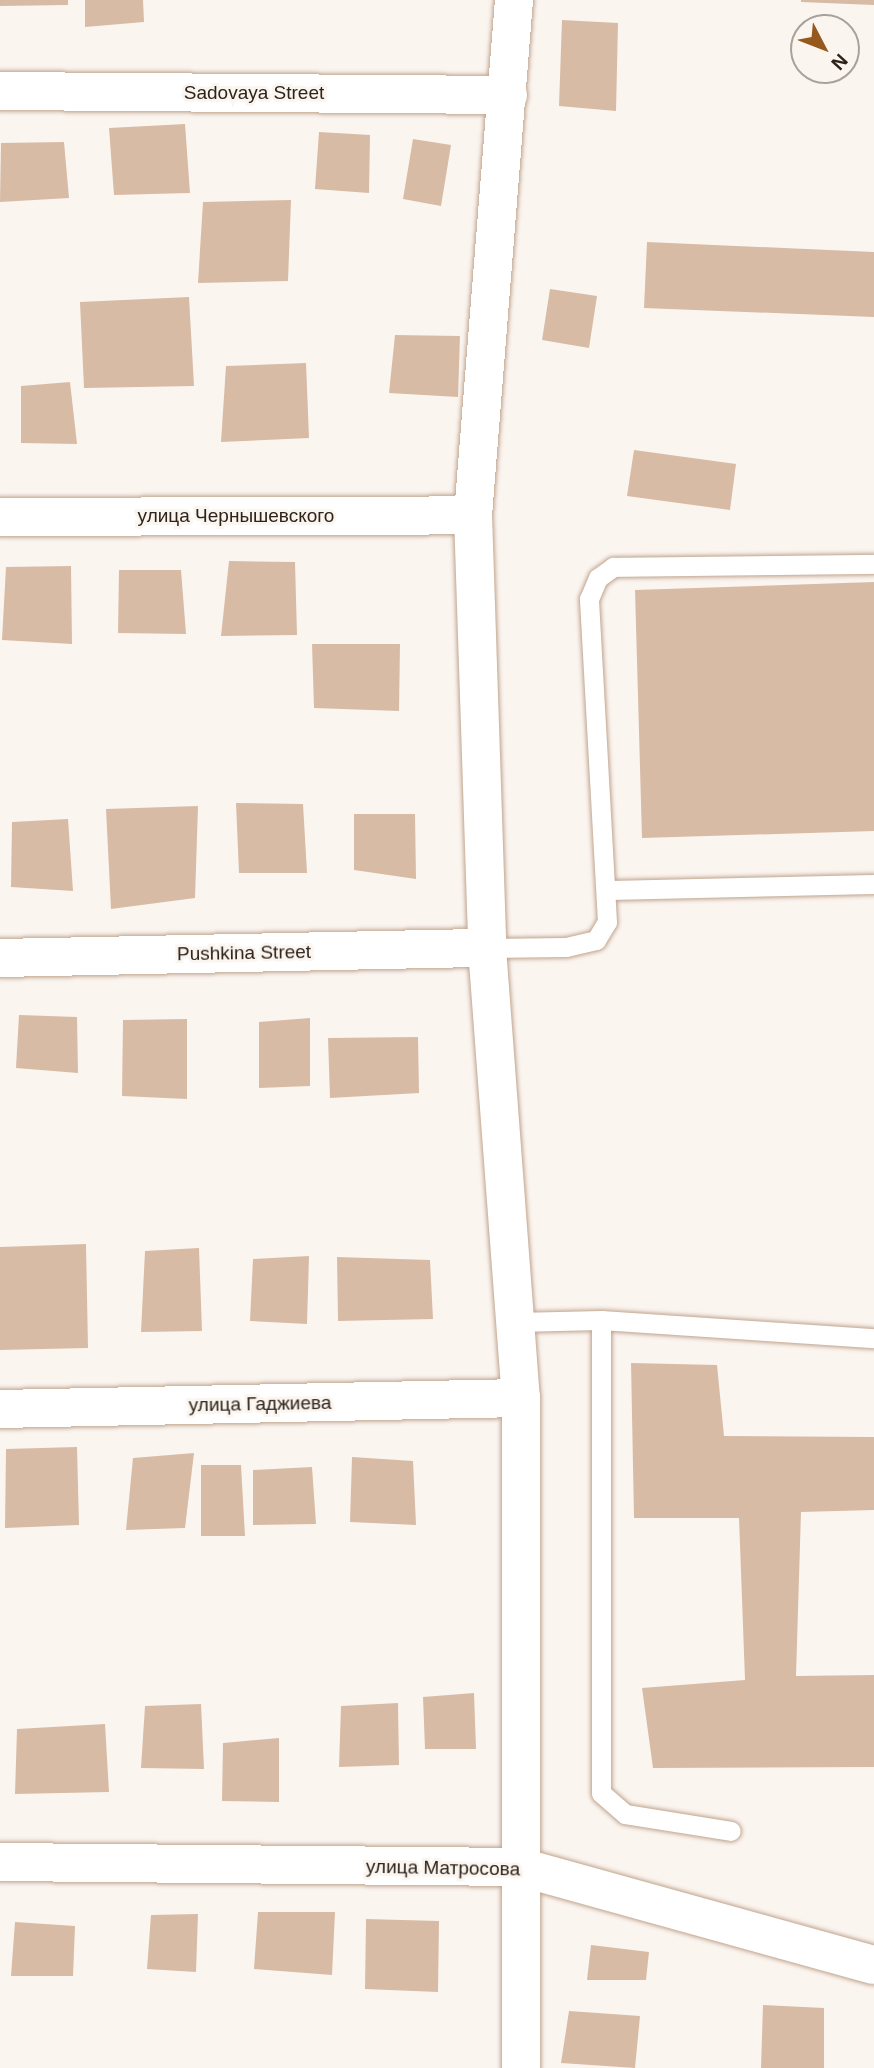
<!DOCTYPE html>
<html>
<head>
<meta charset="utf-8">
<style>
  body { margin:0 }
  #map { position:relative; width:874px; height:2068px; overflow:hidden; background:#fbf5f0; font-family:Arial,sans-serif }
  div>[style] { position:absolute }
  .building>* { inset:0; background:#d8bba5 }
  .roads { filter:drop-shadow(0 0 2px #c0a48e) drop-shadow(0 0 2px #c0a48e) }
  .service>* { height:19px; margin:-9.5px; padding:0 9.5px; transform-origin:9.5px; border-radius:9.5px; background:#fff }
  .minor>* { height:38px; margin:-19px; padding:0 19px; transform-origin:19px; border-radius:19px; background:#fff }
  span { translate:-50% -50%; white-space:nowrap; text-align:center; line-height:1.15; -webkit-text-stroke:6px #fbf5f0; paint-order:stroke }
  .street-label { font-size:19px; color:#2e231b }
  .north { position:absolute; left:790px; top:14px; width:70px; height:70px; box-sizing:border-box; background:#fbf5f0; border:2px solid #a9a19b; border-radius:50%; rotate:132deg; font-size:19px; font-weight:700; line-height:28px; text-align:center; color:#2e231b }
  .north::after { content:''; display:block; margin:auto; width:24px; height:32px; background:#96591d; clip-path:polygon(50% 0,100% 100%,50% 72%,0 100%) }
</style>
</head>
<body>
<div id="map">
  <div class="building">
    <i style="clip-path:polygon(0 0,68px 0,68px 5px,0 6px)"></i>
    <i style="clip-path:polygon(85px 0,143px 0,144px 22px,85px 27px)"></i>
    <i style="clip-path:polygon(801px 0,874px 0,874px 5px,801px 2px)"></i>
    <i style="clip-path:polygon(562px 20px,618px 23px,616px 111px,559px 106px)"></i>
    <i style="clip-path:polygon(185px 124px,190px 193px,114px 195px,109px 128px)"></i>
    <i style="clip-path:polygon(319px 132px,370px 135px,369px 193px,315px 189px)"></i>
    <i style="clip-path:polygon(413px 139px,451px 145px,441px 206px,403px 199px)"></i>
    <i style="clip-path:polygon(64px 142px,69px 198px,0 202px,1px 143px)"></i>
    <i style="clip-path:polygon(291px 200px,288px 281px,198px 283px,203px 202px)"></i>
    <i style="clip-path:polygon(647px 242px,874px 252px,874px 317px,644px 308px)"></i>
    <i style="clip-path:polygon(550px 289px,597px 296px,589px 348px,542px 340px)"></i>
    <i style="clip-path:polygon(189px 297px,194px 386px,84px 388px,80px 302px)"></i>
    <i style="clip-path:polygon(395px 335px,460px 336px,458px 397px,389px 393px)"></i>
    <i style="clip-path:polygon(306px 363px,309px 438px,221px 442px,226px 366px)"></i>
    <i style="clip-path:polygon(70px 382px,77px 444px,21px 443px,21px 386px)"></i>
    <i style="clip-path:polygon(634px 450px,736px 464px,730px 510px,627px 496px)"></i>
    <i style="clip-path:polygon(229px 561px,295px 562px,297px 635px,221px 636px)"></i>
    <i style="clip-path:polygon(71px 566px,72px 644px,2px 640px,6px 567px)"></i>
    <i style="clip-path:polygon(119px 570px,181px 570px,186px 634px,118px 633px)"></i>
    <i style="clip-path:polygon(874px 582px,874px 831px,642px 838px,635px 590px)"></i>
    <i style="clip-path:polygon(312px 644px,400px 644px,399px 711px,314px 708px)"></i>
    <i style="clip-path:polygon(236px 803px,303px 804px,307px 873px,239px 873px)"></i>
    <i style="clip-path:polygon(198px 806px,195px 898px,111px 909px,106px 809px)"></i>
    <i style="clip-path:polygon(354px 814px,415px 814px,416px 879px,354px 870px)"></i>
    <i style="clip-path:polygon(68px 819px,73px 891px,11px 887px,12px 822px)"></i>
    <i style="clip-path:polygon(19px 1015px,77px 1017px,78px 1073px,16px 1068px)"></i>
    <i style="clip-path:polygon(310px 1018px,310px 1086px,259px 1088px,259px 1022px)"></i>
    <i style="clip-path:polygon(187px 1019px,187px 1099px,122px 1096px,123px 1020px)"></i>
    <i style="clip-path:polygon(418px 1037px,419px 1093px,330px 1098px,328px 1038px)"></i>
    <i style="clip-path:polygon(86px 1244px,88px 1348px,0 1350px,0 1247px)"></i>
    <i style="clip-path:polygon(199px 1248px,202px 1331px,141px 1332px,145px 1251px)"></i>
    <i style="clip-path:polygon(309px 1256px,307px 1324px,250px 1321px,253px 1259px)"></i>
    <i style="clip-path:polygon(337px 1257px,430px 1260px,433px 1319px,338px 1321px)"></i>
    <i style="clip-path:polygon(631px 1363px,717px 1365px,724px 1436px,874px 1437px,874px 1510px,801px 1512px,796px 1676px,874px 1675px,874px 1767px,653px 1768px,642px 1688px,745px 1680px,739px 1518px,634px 1518px)"></i>
    <i style="clip-path:polygon(77px 1447px,79px 1525px,5px 1528px,6px 1449px)"></i>
    <i style="clip-path:polygon(194px 1453px,185px 1528px,126px 1530px,133px 1458px)"></i>
    <i style="clip-path:polygon(352px 1457px,413px 1461px,416px 1525px,350px 1522px)"></i>
    <i style="clip-path:polygon(201px 1465px,241px 1465px,245px 1536px,201px 1536px)"></i>
    <i style="clip-path:polygon(312px 1467px,316px 1524px,253px 1525px,253px 1470px)"></i>
    <i style="clip-path:polygon(474px 1693px,476px 1749px,425px 1749px,423px 1697px)"></i>
    <i style="clip-path:polygon(398px 1703px,399px 1765px,339px 1767px,341px 1706px)"></i>
    <i style="clip-path:polygon(201px 1704px,204px 1769px,141px 1768px,145px 1706px)"></i>
    <i style="clip-path:polygon(105px 1724px,109px 1792px,15px 1794px,17px 1729px)"></i>
    <i style="clip-path:polygon(279px 1738px,279px 1802px,222px 1801px,223px 1743px)"></i>
    <i style="clip-path:polygon(258px 1912px,335px 1912px,332px 1975px,254px 1969px)"></i>
    <i style="clip-path:polygon(198px 1914px,196px 1972px,147px 1969px,151px 1915px)"></i>
    <i style="clip-path:polygon(366px 1919px,439px 1921px,438px 1992px,365px 1989px)"></i>
    <i style="clip-path:polygon(15px 1922px,75px 1926px,73px 1976px,11px 1976px)"></i>
    <i style="clip-path:polygon(591px 1945px,649px 1952px,646px 1980px,587px 1980px)"></i>
    <i style="clip-path:polygon(763px 2005px,824px 2008px,824px 2068px,761px 2068px)"></i>
    <i style="clip-path:polygon(569px 2011px,640px 2016px,635px 2068px,561px 2063px)"></i>
  </div>
  <div class="roads">
    <div class="service">
      <i style="left:608px;top:890px;width:266px;rotate:-1.3deg"></i>
      <i style="left:487px;top:948px;width:79px;rotate:-0.7deg"></i>
      <i style="left:566px;top:947px;width:31px;rotate:-13deg"></i>
      <i style="left:596px;top:940px;width:21px;rotate:-59deg"></i>
      <i style="left:607px;top:922px;width:324px;rotate:-93.2deg"></i>
      <i style="left:589px;top:599px;width:23px;rotate:-67deg"></i>
      <i style="left:598px;top:578px;width:19px;rotate:-36deg"></i>
      <i style="left:613px;top:567px;width:261px;rotate:-0.7deg"></i>
      <i style="left:601px;top:1320px;width:473px;rotate:90deg"></i>
      <i style="left:601px;top:1793px;width:32px;rotate:41deg"></i>
      <i style="left:625px;top:1814px;width:107px;rotate:9.1deg"></i>
      <i style="left:516px;top:1322px;width:85px;rotate:-1.3deg"></i>
      <i style="left:601px;top:1320px;width:274px;rotate:3.8deg"></i>
    </div>
    <div class="minor">
      <i style="left:514px;top:0;width:517px;rotate:94.55deg"></i>
      <i style="left:473px;top:515px;width:433px;rotate:88.1deg"></i>
      <i style="left:487px;top:948px;width:451px;rotate:85.7deg"></i>
      <i style="left:521px;top:1398px;width:670px;rotate:90deg"></i>
      <i style="left:0;top:91px;width:508px;rotate:0.45deg"></i>
      <i style="left:0;top:517px;width:473px;rotate:-0.2deg"></i>
      <i style="left:0;top:958px;width:487px;rotate:-1.2deg"></i>
      <i style="left:0;top:1409px;width:521px;rotate:-1.21deg"></i>
      <i style="left:0;top:1862px;width:520px;rotate:0.55deg"></i>
      <i style="left:520px;top:1867px;width:367px;rotate:15.5deg"></i>
    </div>
  </div>
  <div class="street-label">
    <span style="left:254px;top:93px">Sadovaya Street</span>
    <span style="left:236px;top:516px">улица Чернышевского</span>
    <span style="left:244px;top:953px;rotate:-1deg">Pushkina Street</span>
    <span style="left:260px;top:1404px;rotate:-1deg">улица Гаджиева</span>
    <span style="left:443px;top:1868px;rotate:1deg">улица Матросова</span>
  </div>
  <div class="north">N</div>
</div>
</body>
</html>
